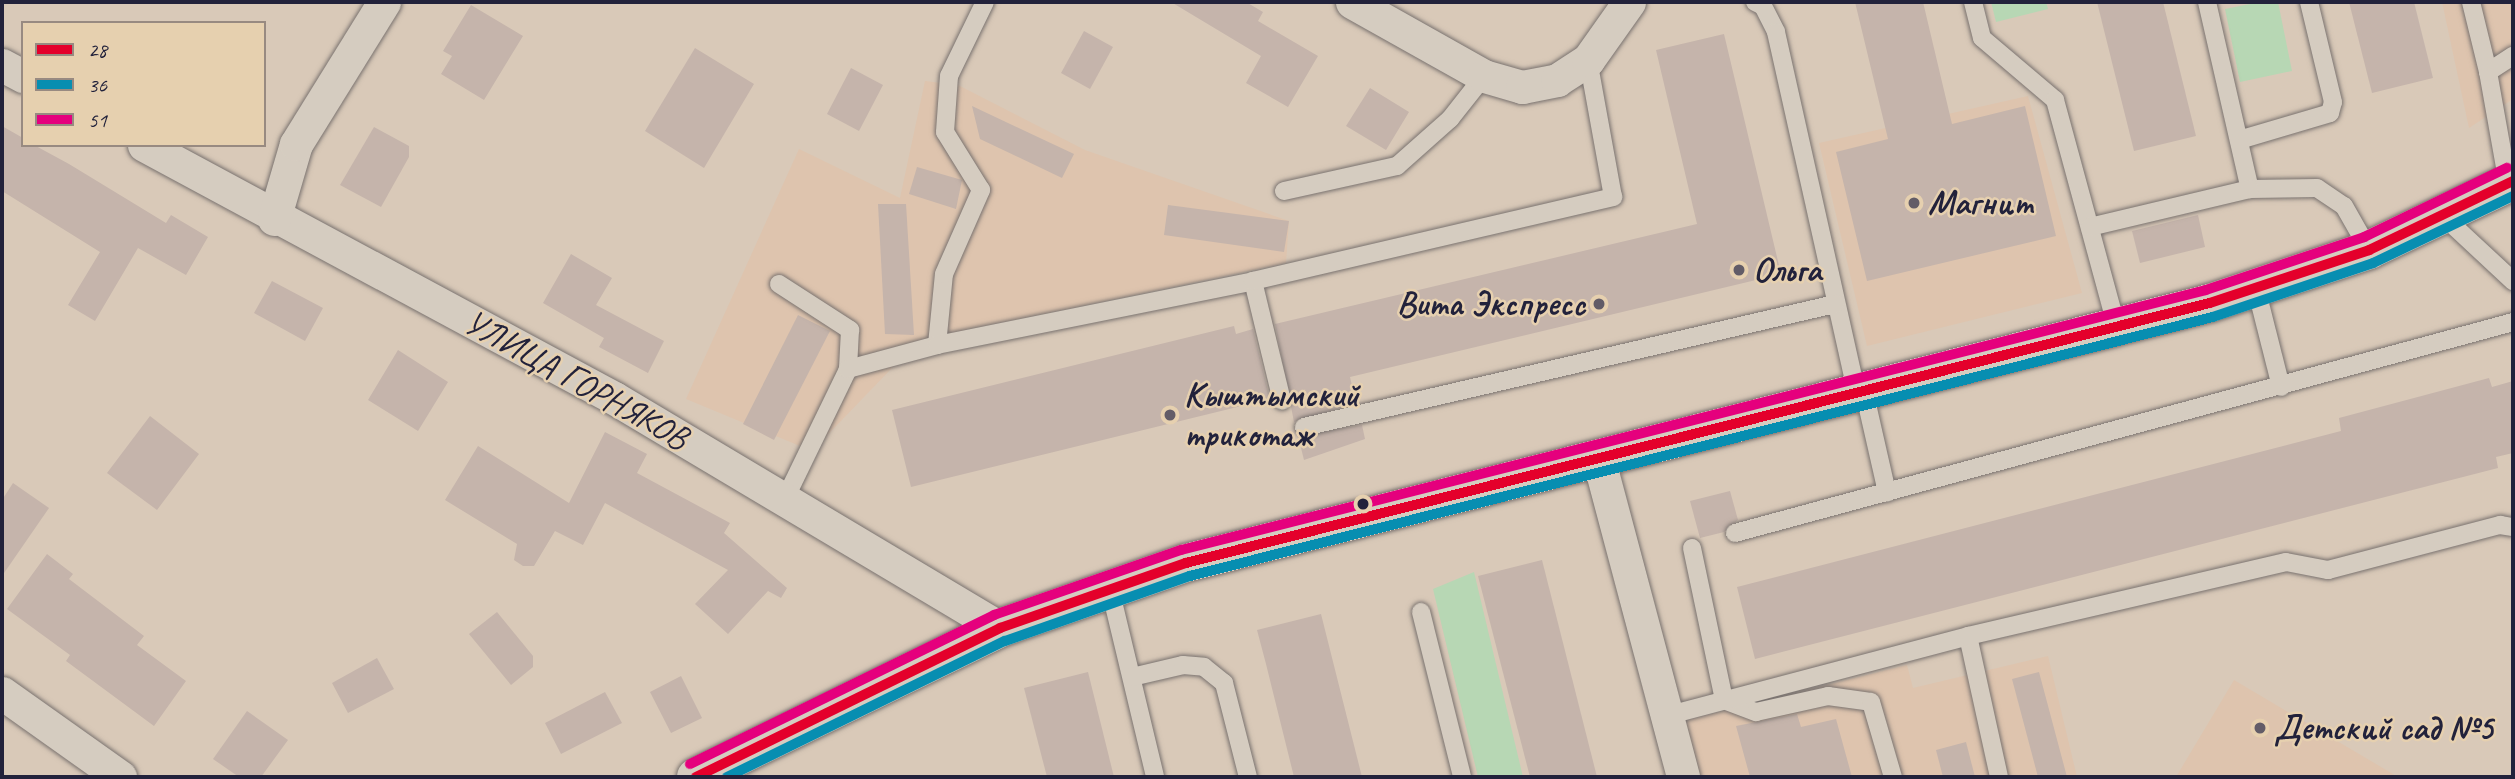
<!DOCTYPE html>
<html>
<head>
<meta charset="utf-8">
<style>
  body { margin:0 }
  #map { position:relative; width:2515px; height:779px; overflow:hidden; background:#d9c9b8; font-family:Caveat,sans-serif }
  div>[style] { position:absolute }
  .built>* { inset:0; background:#dec4ae }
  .green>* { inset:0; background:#b7d7b4 }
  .building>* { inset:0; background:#c5b4ab }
  .roads { filter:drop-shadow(0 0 2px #79726f) drop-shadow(0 0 2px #79726f) }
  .service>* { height:18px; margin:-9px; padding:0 9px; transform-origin:9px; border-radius:9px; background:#d5ccc0 }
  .minor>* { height:33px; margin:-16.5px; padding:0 16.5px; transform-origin:16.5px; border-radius:16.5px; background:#d5ccc0 }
  .tertiary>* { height:38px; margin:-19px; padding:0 19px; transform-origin:19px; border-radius:19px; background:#d5ccc0 }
  .bus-1>* { height:10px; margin:-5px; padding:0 5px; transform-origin:5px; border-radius:5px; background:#e4002b }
  .bus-2>* { height:10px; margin:-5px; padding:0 5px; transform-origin:5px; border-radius:5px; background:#078eb1 }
  .bus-3>* { height:10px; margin:-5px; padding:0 5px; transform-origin:5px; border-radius:5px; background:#e5007d }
  .dots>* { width:19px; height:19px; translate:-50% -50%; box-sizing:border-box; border:4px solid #e6d0af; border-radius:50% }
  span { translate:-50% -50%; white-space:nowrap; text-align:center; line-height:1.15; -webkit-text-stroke:5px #e6d0af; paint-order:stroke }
  .poi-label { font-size:35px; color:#22223b; font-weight:700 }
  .left { translate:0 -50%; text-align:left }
  .right { translate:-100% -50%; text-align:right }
  .street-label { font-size:35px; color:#22223b }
  .frame { position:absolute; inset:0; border:4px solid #22223b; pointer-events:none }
  .legend { position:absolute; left:21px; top:21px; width:245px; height:126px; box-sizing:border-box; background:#e6d0af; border:2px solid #988a81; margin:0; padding:9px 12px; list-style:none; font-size:21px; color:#22223b }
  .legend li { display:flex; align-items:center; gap:14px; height:35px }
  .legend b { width:35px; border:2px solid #988a81 }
</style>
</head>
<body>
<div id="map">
  <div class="built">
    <i style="clip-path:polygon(2442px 2px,2513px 2px,2513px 99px,2469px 128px)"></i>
    <i style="clip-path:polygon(925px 81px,958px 85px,1085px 150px,1289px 221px,1286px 263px,918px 341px,812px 451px,686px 399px,799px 149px,900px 198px)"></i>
    <i style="clip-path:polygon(2028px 96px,2082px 293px,1867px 346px,1819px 143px)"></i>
    <i style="clip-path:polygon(2048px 656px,2077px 777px,1700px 777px,1683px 721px,1907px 665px,1913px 688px)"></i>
    <i style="clip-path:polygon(2234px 680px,2398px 777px,2176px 777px)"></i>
  </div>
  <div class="green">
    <i style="clip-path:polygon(1991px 2px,2046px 2px,2048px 9px,1996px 22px)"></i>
    <i style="clip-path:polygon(2260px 2px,2278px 2px,2292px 71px,2240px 82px,2225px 9px)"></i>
    <i style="clip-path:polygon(1474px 572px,1523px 777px,1478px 777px,1433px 589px)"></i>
  </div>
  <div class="building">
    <i style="clip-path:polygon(1171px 2px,1246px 2px,1263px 12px,1258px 21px,1318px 56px,1288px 107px,1246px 83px,1261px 56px)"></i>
    <i style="clip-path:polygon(1855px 2px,1923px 2px,1952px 124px,2025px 106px,2056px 236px,1867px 281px,1836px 152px,1888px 139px)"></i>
    <i style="clip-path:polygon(2097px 2px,2163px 2px,2196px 136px,2134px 151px)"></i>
    <i style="clip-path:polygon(2349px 2px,2414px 2px,2433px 78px,2372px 93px)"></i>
    <i style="clip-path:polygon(471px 5px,523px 36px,484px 100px,441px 74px,452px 56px,443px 51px)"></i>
    <i style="clip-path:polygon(1084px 31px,1113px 47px,1090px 89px,1061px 73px)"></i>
    <i style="clip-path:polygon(1724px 34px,1781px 274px,1350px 377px,1356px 403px,1294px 422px,1275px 324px,1697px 224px,1656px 50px)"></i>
    <i style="clip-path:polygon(695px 48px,754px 84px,704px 168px,645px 131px)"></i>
    <i style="clip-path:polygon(851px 68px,883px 85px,859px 131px,827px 114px)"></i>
    <i style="clip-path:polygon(1370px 88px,1409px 112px,1386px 150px,1346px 126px)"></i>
    <i style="clip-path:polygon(972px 106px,1074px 154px,1062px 178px,980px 139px)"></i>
    <i style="clip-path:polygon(2px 126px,23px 138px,23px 145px,34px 145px,69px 164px,166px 223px,171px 215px,208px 237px,186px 275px,138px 248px,95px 321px,68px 305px,100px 252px,2px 191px)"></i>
    <i style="clip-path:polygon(374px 127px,409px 146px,409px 157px,381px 207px,340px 185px)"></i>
    <i style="clip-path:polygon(917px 167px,962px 180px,956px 209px,909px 194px)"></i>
    <i style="clip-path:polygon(878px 204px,906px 204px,914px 335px,885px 334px)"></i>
    <i style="clip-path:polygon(1168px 205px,1289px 221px,1284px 252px,1164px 235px)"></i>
    <i style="clip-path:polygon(2198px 215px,2205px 247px,2140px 263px,2132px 231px)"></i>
    <i style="clip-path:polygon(571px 254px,612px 278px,596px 305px,664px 341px,648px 373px,599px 347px,604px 338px,543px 303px)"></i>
    <i style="clip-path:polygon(272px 281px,323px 308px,305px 341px,254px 313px)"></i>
    <i style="clip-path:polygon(798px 315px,830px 331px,774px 440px,743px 424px)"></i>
    <i style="clip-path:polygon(1234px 326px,1236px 334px,1253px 329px,1270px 399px,911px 487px,892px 410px)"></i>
    <i style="clip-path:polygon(398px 350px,448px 382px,418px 431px,368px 400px)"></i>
    <i style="clip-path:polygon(2489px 378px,2492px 387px,2513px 381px,2513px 453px,2496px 457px,2498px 468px,1755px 659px,1737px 587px,2341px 431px,2339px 418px)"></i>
    <i style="clip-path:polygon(150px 416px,199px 454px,157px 510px,107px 473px)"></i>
    <i style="clip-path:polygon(1362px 425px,1365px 439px,1304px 460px,1298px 436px)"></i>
    <i style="clip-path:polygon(605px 432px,647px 454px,637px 473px,730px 523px,724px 533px,787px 588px,781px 598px,768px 591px,728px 634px,695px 604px,728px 570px,605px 503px,583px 545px,555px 531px,534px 566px,523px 566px,514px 560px,517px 544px,445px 500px,478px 446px,569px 503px)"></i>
    <i style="clip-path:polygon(13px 483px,49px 508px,2px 576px,2px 500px)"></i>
    <i style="clip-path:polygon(1730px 491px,1738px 520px,1724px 532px,1700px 538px,1690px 501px)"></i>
    <i style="clip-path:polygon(47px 554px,73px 574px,69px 579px,144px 636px,137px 645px,186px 681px,154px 726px,66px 661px,70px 655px,7px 609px)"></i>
    <i style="clip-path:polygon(1542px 560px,1597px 777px,1530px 777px,1478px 576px)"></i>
    <i style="clip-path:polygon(497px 612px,533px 656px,533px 667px,511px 685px,469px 634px)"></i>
    <i style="clip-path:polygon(1321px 614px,1362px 777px,1294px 777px,1266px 664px,1257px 630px)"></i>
    <i style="clip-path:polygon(377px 658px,394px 689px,348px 713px,332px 683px)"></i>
    <i style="clip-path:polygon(1088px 672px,1114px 777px,1047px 777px,1024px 688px)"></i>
    <i style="clip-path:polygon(2039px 672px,2067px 777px,2038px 777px,2012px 679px)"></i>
    <i style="clip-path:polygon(681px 676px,702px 718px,671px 733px,650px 692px)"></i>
    <i style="clip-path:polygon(605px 692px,622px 723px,561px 754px,545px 723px)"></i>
    <i style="clip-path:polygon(247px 711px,288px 740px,261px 777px,239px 777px,213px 759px)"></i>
    <i style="clip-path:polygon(1797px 714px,1801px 727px,1836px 719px,1852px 777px,1750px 777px,1736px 726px)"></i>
    <i style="clip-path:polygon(1966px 742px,1975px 777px,1943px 777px,1936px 750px)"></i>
  </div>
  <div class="roads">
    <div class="service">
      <i style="left:1755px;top:2px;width:9px;rotate:27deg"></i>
      <i style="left:1763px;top:6px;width:29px;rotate:63deg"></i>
      <i style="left:1776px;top:32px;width:371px;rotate:77.4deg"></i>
      <i style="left:1973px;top:2px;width:37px;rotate:76deg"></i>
      <i style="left:1982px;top:38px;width:96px;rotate:40.3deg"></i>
      <i style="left:2055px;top:100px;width:236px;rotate:74.8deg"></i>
      <i style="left:2207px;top:2px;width:192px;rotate:77.1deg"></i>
      <i style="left:2250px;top:189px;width:67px;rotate:-0.9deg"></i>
      <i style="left:2317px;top:188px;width:32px;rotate:34deg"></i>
      <i style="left:2344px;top:206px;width:51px;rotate:60.4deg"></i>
      <i style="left:2471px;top:2px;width:72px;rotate:76.3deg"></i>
      <i style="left:2239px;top:140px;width:95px;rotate:-16.5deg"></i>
      <i style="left:2330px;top:113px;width:11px;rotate:-75deg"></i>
      <i style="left:2333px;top:102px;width:103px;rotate:-103.5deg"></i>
      <i style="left:2508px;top:184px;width:114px;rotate:-100.1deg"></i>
      <i style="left:2488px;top:72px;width:30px;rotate:-33deg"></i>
      <i style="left:1284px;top:191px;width:116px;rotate:-12.5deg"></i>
      <i style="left:1397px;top:166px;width:71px;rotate:-41.6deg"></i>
      <i style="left:1450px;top:119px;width:55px;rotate:-51.7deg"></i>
      <i style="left:2443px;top:216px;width:96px;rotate:42.9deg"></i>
      <i style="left:2090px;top:227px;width:164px;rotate:-13.4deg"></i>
      <i style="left:1253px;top:281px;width:123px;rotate:76.4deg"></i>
      <i style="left:779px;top:284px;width:85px;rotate:32.9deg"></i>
      <i style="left:850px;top:330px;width:39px;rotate:93deg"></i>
      <i style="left:2256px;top:288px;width:102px;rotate:75.8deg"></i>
      <i style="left:937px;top:345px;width:71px;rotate:-84.4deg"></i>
      <i style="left:944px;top:274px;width:92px;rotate:-66.2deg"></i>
      <i style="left:981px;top:190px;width:68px;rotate:-121.8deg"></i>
      <i style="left:945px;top:132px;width:56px;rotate:-85.9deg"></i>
      <i style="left:949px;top:76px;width:82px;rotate:-64.1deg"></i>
      <i style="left:1864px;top:391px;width:104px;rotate:77.2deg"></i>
      <i style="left:1304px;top:427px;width:545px;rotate:-13.04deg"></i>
      <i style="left:785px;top:499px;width:144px;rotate:-64.1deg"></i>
      <i style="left:848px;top:369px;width:92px;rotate:-15.1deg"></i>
      <i style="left:937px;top:345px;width:322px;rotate:-11.4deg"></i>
      <i style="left:1253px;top:281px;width:370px;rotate:-13.1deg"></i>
      <i style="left:1613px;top:197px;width:139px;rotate:-100.3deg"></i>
      <i style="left:1735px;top:533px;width:806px;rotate:-15.17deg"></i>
      <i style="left:1692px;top:548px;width:155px;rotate:78.1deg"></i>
      <i style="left:1724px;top:700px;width:34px;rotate:21deg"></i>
      <i style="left:1756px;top:712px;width:74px;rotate:-12.5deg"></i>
      <i style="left:1828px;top:696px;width:43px;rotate:7.9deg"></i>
      <i style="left:1871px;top:702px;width:78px;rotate:73.7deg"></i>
      <i style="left:1110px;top:589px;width:193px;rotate:76.5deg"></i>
      <i style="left:1421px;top:612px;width:170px;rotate:76deg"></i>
      <i style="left:1968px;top:636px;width:144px;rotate:77.6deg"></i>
      <i style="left:1132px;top:677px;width:52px;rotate:-13.2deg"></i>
      <i style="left:1183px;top:665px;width:21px;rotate:5deg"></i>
      <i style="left:1204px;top:667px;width:26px;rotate:39deg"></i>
      <i style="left:1224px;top:683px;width:97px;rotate:75.7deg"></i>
      <i style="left:1666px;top:716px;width:312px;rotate:-14.8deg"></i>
      <i style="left:1968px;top:636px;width:326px;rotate:-13.1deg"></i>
      <i style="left:2286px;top:562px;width:43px;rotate:10.8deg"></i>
      <i style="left:2328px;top:570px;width:178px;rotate:-14.7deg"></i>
      <i style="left:2500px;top:525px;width:13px;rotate:9deg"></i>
    </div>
    <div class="minor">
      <i style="left:1352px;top:2px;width:151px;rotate:29.3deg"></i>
      <i style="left:1484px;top:76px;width:40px;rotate:16deg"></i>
      <i style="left:1522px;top:87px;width:36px;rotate:-11deg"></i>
      <i style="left:1557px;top:80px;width:37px;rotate:-33deg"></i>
      <i style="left:1588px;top:60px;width:71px;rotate:-54.7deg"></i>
      <i style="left:2px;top:65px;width:24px;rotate:28deg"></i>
      <i style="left:144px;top:145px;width:534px;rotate:28.29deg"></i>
      <i style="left:614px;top:398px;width:449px;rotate:30.8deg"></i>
      <i style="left:274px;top:219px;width:78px;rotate:-73.7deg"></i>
      <i style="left:296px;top:144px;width:167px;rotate:-58.2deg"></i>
      <i style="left:1598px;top:457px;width:331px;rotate:75.1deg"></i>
      <i style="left:2px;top:693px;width:145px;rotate:35.4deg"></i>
    </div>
    <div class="tertiary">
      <i style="left:696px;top:777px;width:339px;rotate:-26.1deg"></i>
      <i style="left:1000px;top:628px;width:197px;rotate:-19.3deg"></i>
      <i style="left:1186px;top:563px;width:1056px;rotate:-14.25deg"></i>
      <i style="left:2210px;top:303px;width:168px;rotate:-18.4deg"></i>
      <i style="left:2369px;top:250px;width:160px;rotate:-25.6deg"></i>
    </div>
  </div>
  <div class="bus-1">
    <i style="left:696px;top:777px;width:339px;rotate:-26.1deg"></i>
    <i style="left:1000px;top:628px;width:197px;rotate:-19.3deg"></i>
    <i style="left:1186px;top:563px;width:1056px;rotate:-14.25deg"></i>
    <i style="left:2210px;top:303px;width:168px;rotate:-18.4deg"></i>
    <i style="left:2369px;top:250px;width:160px;rotate:-25.6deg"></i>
  </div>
  <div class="bus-2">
    <i style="left:727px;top:777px;width:309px;rotate:-26.1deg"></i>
    <i style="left:1005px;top:641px;width:196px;rotate:-19.4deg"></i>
    <i style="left:1190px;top:576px;width:1055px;rotate:-14.21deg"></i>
    <i style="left:2213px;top:317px;width:169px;rotate:-18.6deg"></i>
    <i style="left:2373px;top:263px;width:155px;rotate:-25.6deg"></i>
  </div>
  <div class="bus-3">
    <i style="left:690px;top:764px;width:339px;rotate:-26.1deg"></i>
    <i style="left:994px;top:615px;width:198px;rotate:-19.2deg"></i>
    <i style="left:1181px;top:550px;width:1057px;rotate:-14.23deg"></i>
    <i style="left:2206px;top:290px;width:167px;rotate:-18.5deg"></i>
    <i style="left:2364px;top:237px;width:159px;rotate:-25.8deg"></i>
  </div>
  <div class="dots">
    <i style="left:1914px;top:203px;background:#625c67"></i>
    <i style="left:1739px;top:270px;background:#625c67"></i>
    <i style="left:1599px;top:304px;background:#625c67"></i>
    <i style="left:1170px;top:415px;background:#625c67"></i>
    <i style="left:1363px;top:504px;background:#22223b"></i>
    <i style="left:2260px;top:728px;background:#625c67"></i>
  </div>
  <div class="poi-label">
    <span class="left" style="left:1928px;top:203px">Магнит</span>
    <span class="left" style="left:1753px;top:270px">Ольга</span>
    <span class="right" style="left:1585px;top:304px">Вита Экспресс</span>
    <span class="left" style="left:1184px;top:415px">Кыштымский<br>трикотаж</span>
    <span class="left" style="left:2274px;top:728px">Детский сад №5</span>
  </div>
  <div class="street-label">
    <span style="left:576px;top:380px;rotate:29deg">УЛИЦА ГОРНЯКОВ</span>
  </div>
  <div class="frame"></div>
  <ul class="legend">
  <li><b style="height:9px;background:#e4002b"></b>28</li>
  <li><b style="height:9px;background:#078eb1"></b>36</li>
  <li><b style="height:9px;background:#e5007d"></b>51</li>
  </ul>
</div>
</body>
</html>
